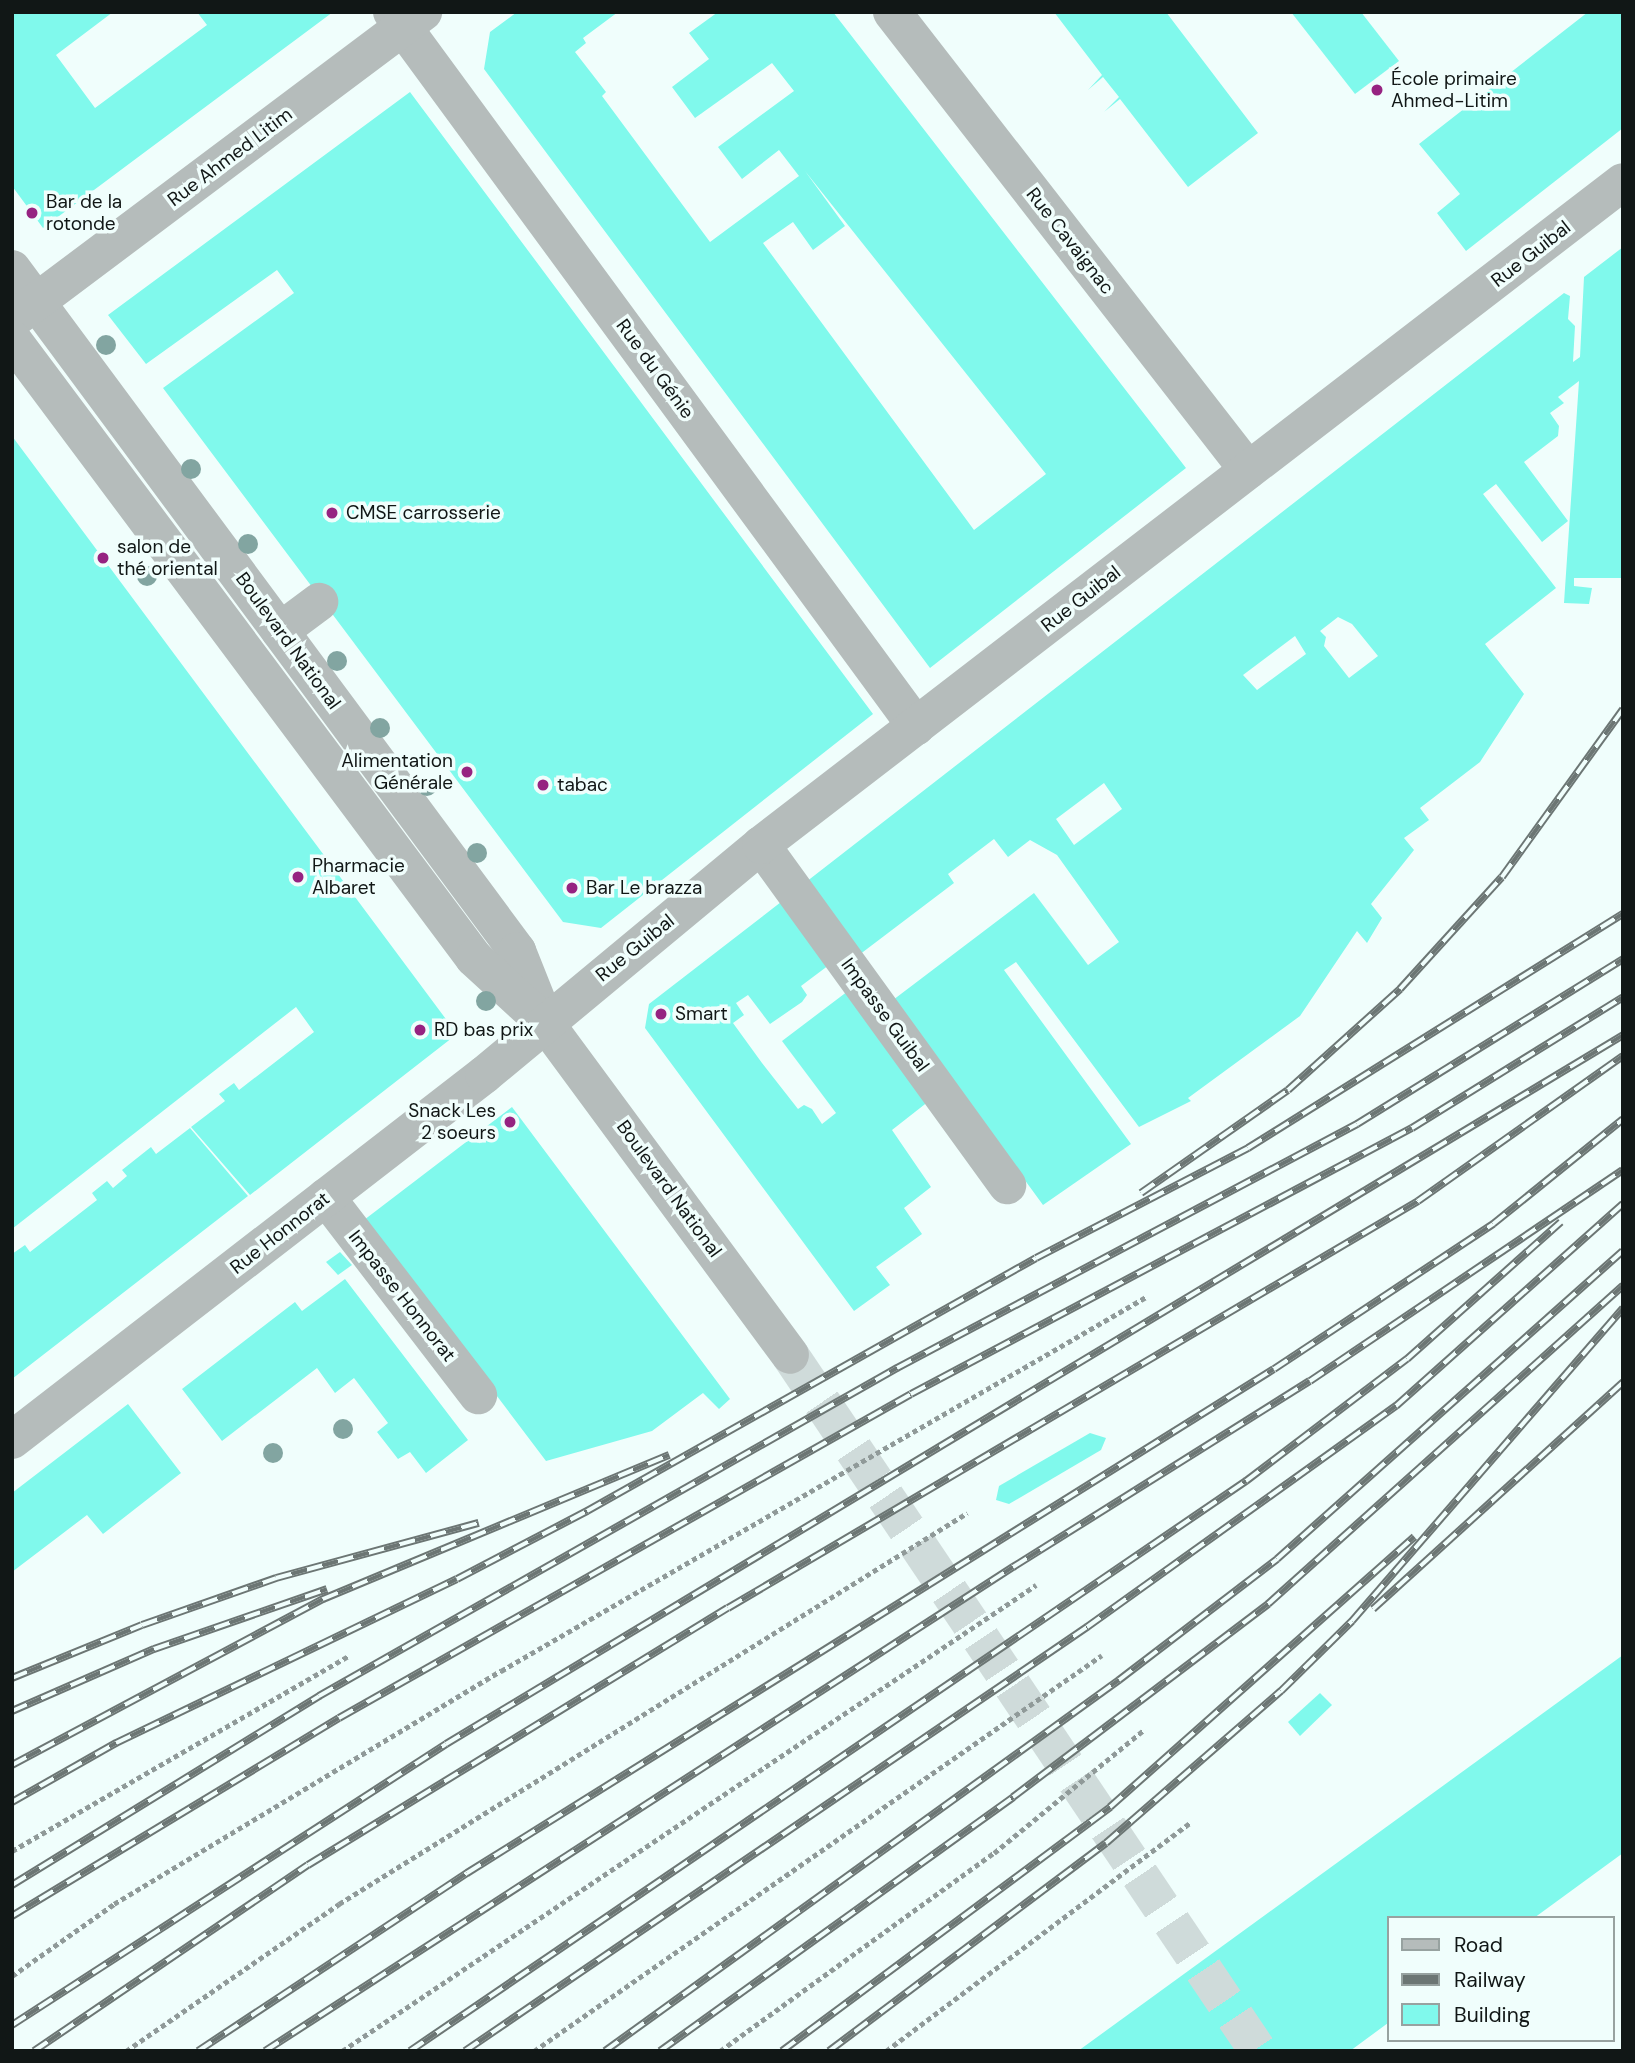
<!DOCTYPE html>
<html>
<head>
<meta charset="utf-8">
<style>
  body { margin:0 }
  #map { position:relative; width:1635px; height:2063px; overflow:hidden; background:#f0fefc; font-family:"DM Sans",sans-serif }
  div>[style] { position:absolute }
  .building>* { inset:0; background:#80f9ec }
  .minor-tunnel>* { height:38px; margin-top:-19px; transform-origin:0; background:repeating-linear-gradient(90deg,#cfdbda 0 38px,transparent 0 57px) }
  .path>* { height:4.5px; margin-top:-2.25px; transform-origin:0; background:repeating-linear-gradient(90deg,#909a99 0 5px,transparent 0 8.5px) }
  .minor>* { height:38px; margin:-19px; padding:0 19px; transform-origin:19px; border-radius:19px; background:#b5bcbb }
  .rail>* { height:8px; margin-top:-4px; transform-origin:0; background:repeating-linear-gradient(90deg,#f0fefc 0 16px,#6c7674 0 32px); box-sizing:border-box; border-block:2px solid #6c7674 }
  .trees>* { width:20px; height:20px; margin:-10px; border-radius:50%; background:#82a5a1 }
  .dots>* { width:19px; height:19px; translate:-50% -50%; box-sizing:border-box; border:4px solid #f0fefc; border-radius:50% }
  span { translate:-50% -50%; white-space:nowrap; text-align:center; line-height:1.15; -webkit-text-stroke:7px #f0fefc; paint-order:stroke }
  .poi-label { font-size:19px; color:#111716 }
  .left { translate:0 -50%; text-align:left }
  .right { translate:-100% -50%; text-align:right }
  .street-label { font-size:19px; color:#111716 }
  .frame { position:absolute; inset:0; border:14px solid #111716; pointer-events:none }
  .legend { position:absolute; left:1387px; top:1916px; width:228px; height:126px; box-sizing:border-box; background:#f0fefc; border:2px solid #97a2a0; margin:0; padding:9px 12px; list-style:none; font-size:21px; color:#111716 }
  .legend li { display:flex; align-items:center; gap:14px; height:35px }
  .legend b { width:35px; border:2px solid #97a2a0 }
</style>
</head>
<body>
<div id="map">
  <div class="building">
    <i style="clip-path:polygon(12px 12px,113px 12px,56px 55px,95px 108px,207px 25px,197px 12px,333px 12px,43px 228px,12px 186px)"></i>
    <i style="clip-path:polygon(evenodd,517px 12px,618px 12px,583px 38px,586px 43px,575px 52px,606px 92px,602px 96px,710px 242px,799px 176px,779px 150px,742px 179px,718px 147px,794px 91px,772px 63px,695px 118px,672px 87px,709px 59px,689px 33px,718px 12px,833px 12px,1186px 468px,930px 668px,484px 69px,490px 32px,517px 12px,805px 171px,1046px 474px,974px 530px,763px 243px,793px 222px,813px 250px,845px 226px,805px 171px)"></i>
    <i style="clip-path:polygon(1054px 12px,1166px 12px,1258px 133px,1188px 187px,1120px 99px,1104px 112px,1119px 97px,1103px 77px,1088px 90px,1102px 75px)"></i>
    <i style="clip-path:polygon(1291px 12px,1361px 12px,1399px 61px,1355px 94px)"></i>
    <i style="clip-path:polygon(1588px 12px,1623px 12px,1623px 128px,1466px 251px,1437px 213px,1460px 194px,1419px 144px)"></i>
    <i style="clip-path:polygon(410px 92px,873px 714px,601px 928px,563px 922px,163px 388px,294px 293px,277px 270px,146px 364px,108px 315px)"></i>
    <i style="clip-path:polygon(evenodd,1623px 247px,1623px 578px,1574px 578px,1574px 586px,1592px 588px,1589px 604px,1564px 603px,1579px 381px,1558px 397px,1564px 403px,1550px 413px,1559px 426px,1558px 436px,1524px 462px,1568px 521px,1542px 542px,1496px 484px,1483px 494px,1556px 588px,1485px 644px,1524px 694px,1480px 762px,1420px 808px,1429px 820px,1404px 838px,1414px 850px,1371px 904px,1382px 918px,1367px 943px,1357px 931px,1300px 1016px,1188px 1098px,1191px 1101px,1139px 1127px,1016px 962px,1004px 970px,1131px 1144px,1043px 1205px,893px 1000px,1034px 893px,1088px 965px,1119px 942px,1057px 855px,1030px 840px,1008px 857px,994px 839px,948px 874px,954px 883px,859px 955px,806px 882px,1564px 293px,1570px 296px,1568px 319px,1575px 326px,1573px 362px,1580px 357px,1584px 277px,1623px 247px,1338px 617px,1352px 624px,1378px 656px,1349px 678px,1324px 646px,1326px 637px,1320px 631px,1338px 617px,1623px 247px,1295px 636px,1306px 654px,1257px 690px,1243px 675px,1295px 636px,1623px 247px,1104px 783px,1122px 809px,1074px 845px,1056px 819px,1104px 783px)"></i>
    <i style="clip-path:polygon(12px 436px,457px 1034px,250px 1195px,191px 1127px,225px 1101px,219px 1094px,234px 1083px,239px 1090px,314px 1032px,296px 1007px,12px 1229px)"></i>
    <i style="clip-path:polygon(781px 902px,829px 965px,801px 986px,807px 995px,802px 1002px,770px 1024px,748px 995px,736px 1003px,744px 1015px,733px 1023px,762px 1063px,798px 1109px,804px 1105px,812px 1109px,822px 1124px,836px 1113px,782px 1041px,848px 991px,929px 1101px,892px 1130px,931px 1187px,904px 1208px,922px 1234px,876px 1267px,890px 1285px,854px 1311px,645px 1028px,649px 1004px)"></i>
    <i style="clip-path:polygon(512px 1107px,730px 1399px,719px 1409px,703px 1393px,652px 1431px,546px 1461px,364px 1220px)"></i>
    <i style="clip-path:polygon(190px 1128px,248px 1196px,12px 1379px,12px 1254px,25px 1245px,30px 1252px,97px 1200px,92px 1193px,107px 1181px,113px 1188px,127px 1176px,122px 1170px,151px 1147px,156px 1154px)"></i>
    <i style="clip-path:polygon(340px 1252px,352px 1265px,338px 1275px,326px 1262px)"></i>
    <i style="clip-path:polygon(345px 1279px,468px 1440px,426px 1473px,410px 1452px,398px 1459px,377px 1432px,388px 1423px,354px 1378px,335px 1393px,317px 1368px,222px 1441px,182px 1389px,295px 1302px,302px 1311px)"></i>
    <i style="clip-path:polygon(128px 1404px,181px 1473px,103px 1534px,87px 1515px,12px 1572px,12px 1493px)"></i>
    <i style="clip-path:polygon(1090px 1433px,1106px 1438px,1101px 1450px,1009px 1504px,996px 1500px,999px 1486px)"></i>
    <i style="clip-path:polygon(1623px 1655px,1623px 1853px,1534px 1918px,1388px 1918px,1388px 2023px,1350px 2051px,1078px 2051px)"></i>
    <i style="clip-path:polygon(1320px 1693px,1332px 1705px,1300px 1736px,1288px 1722px)"></i>
  </div>
  <div class="minor-tunnel">
    <i style="left:790px;top:1355px;width:839px;rotate:56.08deg"></i>
  </div>
  <div class="path">
    <i style="left:12px;top:1851px;width:388px;rotate:-30.1deg"></i>
    <i style="left:12px;top:1976px;width:125px;rotate:-35.2deg"></i>
    <i style="left:114px;top:1904px;width:452px;rotate:-31.1deg"></i>
    <i style="left:501px;top:1671px;width:746px;rotate:-30.11deg"></i>
    <i style="left:126px;top:2051px;width:259px;rotate:-34.6deg"></i>
    <i style="left:339px;top:1904px;width:740px;rotate:-31.91deg"></i>
    <i style="left:342px;top:2051px;width:836px;rotate:-33.88deg"></i>
    <i style="left:534px;top:2051px;width:692px;rotate:-34.88deg"></i>
    <i style="left:720px;top:2051px;width:338px;rotate:-35.9deg"></i>
    <i style="left:994px;top:1853px;width:195px;rotate:-39.4deg"></i>
    <i style="left:886px;top:2051px;width:381px;rotate:-36.9deg"></i>
  </div>
  <div class="minor">
    <i style="left:392px;top:12px;width:886px;rotate:53.73deg"></i>
    <i style="left:892px;top:12px;width:580px;rotate:52.14deg"></i>
    <i style="left:12px;top:269px;width:849px;rotate:53.48deg"></i>
    <i style="left:517px;top:951px;width:73px;rotate:68.3deg"></i>
    <i style="left:16px;top:317px;width:509px;rotate:-36.85deg"></i>
    <i style="left:12px;top:339px;width:772px;rotate:53.26deg"></i>
    <i style="left:474px;top:958px;width:98px;rotate:42.5deg"></i>
    <i style="left:546px;top:1024px;width:411px;rotate:53.6deg"></i>
    <i style="left:280px;top:631px;width:49px;rotate:-36.6deg"></i>
    <i style="left:761px;top:845px;width:420px;rotate:54.1deg"></i>
    <i style="left:326px;top:1197px;width:250px;rotate:52.5deg"></i>
    <i style="left:12px;top:1440px;width:597px;rotate:-37.71deg"></i>
    <i style="left:484px;top:1075px;width:360px;rotate:-39.7deg"></i>
    <i style="left:761px;top:845px;width:1087px;rotate:-37.57deg"></i>
  </div>
  <div class="rail">
    <i style="left:1141px;top:1193px;width:179px;rotate:-35deg"></i>
    <i style="left:1288px;top:1090px;width:151px;rotate:-42deg"></i>
    <i style="left:1400px;top:989px;width:151px;rotate:-47.7deg"></i>
    <i style="left:1502px;top:877px;width:207px;rotate:-54.2deg"></i>
    <i style="left:1373px;top:1609px;width:338px;rotate:-42.2deg"></i>
    <i style="left:12px;top:1678px;width:140px;rotate:-22.2deg"></i>
    <i style="left:142px;top:1625px;width:142px;rotate:-19.3deg"></i>
    <i style="left:276px;top:1578px;width:210px;rotate:-15.2deg"></i>
    <i style="left:12px;top:1711px;width:155px;rotate:-23.6deg"></i>
    <i style="left:154px;top:1649px;width:183px;rotate:-19.1deg"></i>
    <i style="left:12px;top:1765px;width:353px;rotate:-28.1deg"></i>
    <i style="left:323px;top:1599px;width:375px;rotate:-22.6deg"></i>
    <i style="left:12px;top:1802px;width:120px;rotate:-29.6deg"></i>
    <i style="left:116px;top:1743px;width:378px;rotate:-25.7deg"></i>
    <i style="left:457px;top:1579px;width:147px;rotate:-27.6deg"></i>
    <i style="left:587px;top:1511px;width:515px;rotate:-29.4deg"></i>
    <i style="left:1036px;top:1258px;width:239px;rotate:-27.4deg"></i>
    <i style="left:1248px;top:1148px;width:442px;rotate:-32deg"></i>
    <i style="left:12px;top:1885px;width:361px;rotate:-31.6deg"></i>
    <i style="left:319px;top:1696px;width:665px;rotate:-29.57deg"></i>
    <i style="left:897px;top:1368px;width:521px;rotate:-27.94deg"></i>
    <i style="left:1357px;top:1124px;width:313px;rotate:-31.8deg"></i>
    <i style="left:12px;top:1916px;width:382px;rotate:-31.2deg"></i>
    <i style="left:339px;top:1718px;width:657px;rotate:-29.53deg"></i>
    <i style="left:911px;top:1394px;width:567px;rotate:-27.97deg"></i>
    <i style="left:1412px;top:1128px;width:248px;rotate:-31.8deg"></i>
    <i style="left:12px;top:2025px;width:517px;rotate:-32.92deg"></i>
    <i style="left:446px;top:1744px;width:1374px;rotate:-31.06deg"></i>
    <i style="left:34px;top:2051px;width:331px;rotate:-34.2deg"></i>
    <i style="left:308px;top:1865px;width:492px;rotate:-31.5deg"></i>
    <i style="left:728px;top:1608px;width:801px;rotate:-30.53deg"></i>
    <i style="left:1418px;top:1201px;width:251px;rotate:-35.3deg"></i>
    <i style="left:198px;top:2051px;width:323px;rotate:-33.5deg"></i>
    <i style="left:467px;top:1873px;width:951px;rotate:-31.99deg"></i>
    <i style="left:1274px;top:1369px;width:263px;rotate:-33.5deg"></i>
    <i style="left:1493px;top:1224px;width:167px;rotate:-38.9deg"></i>
    <i style="left:265px;top:2051px;width:891px;rotate:-32.91deg"></i>
    <i style="left:1013px;top:1567px;width:350px;rotate:-32.1deg"></i>
    <i style="left:1310px;top:1381px;width:377px;rotate:-34deg"></i>
    <i style="left:410px;top:2051px;width:1012px;rotate:-34.29deg"></i>
    <i style="left:1246px;top:1481px;width:202px;rotate:-37.2deg"></i>
    <i style="left:1407px;top:1359px;width:206px;rotate:-41.7deg"></i>
    <i style="left:465px;top:2051px;width:753px;rotate:-34.28deg"></i>
    <i style="left:1087px;top:1627px;width:380px;rotate:-35.6deg"></i>
    <i style="left:1396px;top:1406px;width:304px;rotate:-41.7deg"></i>
    <i style="left:605px;top:2051px;width:634px;rotate:-35.82deg"></i>
    <i style="left:1119px;top:1680px;width:199px;rotate:-37.4deg"></i>
    <i style="left:1277px;top:1559px;width:463px;rotate:-41.7deg"></i>
    <i style="left:660px;top:2051px;width:435px;rotate:-35.7deg"></i>
    <i style="left:1013px;top:1797px;width:320px;rotate:-37.1deg"></i>
    <i style="left:1268px;top:1604px;width:477px;rotate:-41.9deg"></i>
    <i style="left:782px;top:2051px;width:409px;rotate:-36.6deg"></i>
    <i style="left:1110px;top:1807px;width:407px;rotate:-41.6deg"></i>
    <i style="left:829px;top:2051px;width:346px;rotate:-36.9deg"></i>
    <i style="left:1106px;top:1843px;width:232px;rotate:-41deg"></i>
    <i style="left:1281px;top:1691px;width:100px;rotate:-44.6deg"></i>
    <i style="left:1352px;top:1621px;width:414px;rotate:-49.1deg"></i>
  </div>
  <div class="trees">
    <i style="left:106px;top:345px"></i>
    <i style="left:191px;top:469px"></i>
    <i style="left:248px;top:544px"></i>
    <i style="left:147px;top:576px"></i>
    <i style="left:337px;top:661px"></i>
    <i style="left:380px;top:728px"></i>
    <i style="left:427px;top:786px"></i>
    <i style="left:477px;top:853px"></i>
    <i style="left:486px;top:1001px"></i>
    <i style="left:343px;top:1429px"></i>
    <i style="left:273px;top:1453px"></i>
  </div>
  <div class="dots">
    <i style="left:1377px;top:90px;background:#962381"></i>
    <i style="left:32px;top:213px;background:#962381"></i>
    <i style="left:332px;top:513px;background:#962381"></i>
    <i style="left:103px;top:558px;background:#962381"></i>
    <i style="left:467px;top:772px;background:#962381"></i>
    <i style="left:543px;top:785px;background:#962381"></i>
    <i style="left:298px;top:877px;background:#962381"></i>
    <i style="left:572px;top:888px;background:#962381"></i>
    <i style="left:661px;top:1014px;background:#962381"></i>
    <i style="left:420px;top:1030px;background:#962381"></i>
    <i style="left:510px;top:1122px;background:#962381"></i>
  </div>
  <div class="poi-label">
    <span class="left" style="left:1391px;top:90px">École primaire<br>Ahmed-Litim</span>
    <span class="left" style="left:46px;top:213px">Bar de la<br>rotonde</span>
    <span class="left" style="left:346px;top:513px">CMSE carrosserie</span>
    <span class="left" style="left:117px;top:558px">salon de<br>thé oriental</span>
    <span class="right" style="left:453px;top:772px">Alimentation<br>Générale</span>
    <span class="left" style="left:557px;top:785px">tabac</span>
    <span class="left" style="left:312px;top:877px">Pharmacie<br>Albaret</span>
    <span class="left" style="left:586px;top:888px">Bar Le brazza</span>
    <span class="left" style="left:675px;top:1014px">Smart</span>
    <span class="left" style="left:434px;top:1030px">RD bas prix</span>
    <span class="right" style="left:496px;top:1122px">Snack Les<br>2 soeurs</span>
  </div>
  <div class="street-label">
    <span style="left:230px;top:157px;rotate:-37deg">Rue Ahmed Litim</span>
    <span style="left:1070px;top:241px;rotate:52deg">Rue Cavaignac</span>
    <span style="left:1531px;top:254px;rotate:-38deg">Rue Guibal</span>
    <span style="left:655px;top:369px;rotate:54deg">Rue du Génie</span>
    <span style="left:1081px;top:599px;rotate:-38deg">Rue Guibal</span>
    <span style="left:288px;top:641px;rotate:54deg">Boulevard National</span>
    <span style="left:635px;top:948px;rotate:-39deg">Rue Guibal</span>
    <span style="left:885px;top:1015px;rotate:54deg">Impasse Guibal</span>
    <span style="left:669px;top:1189px;rotate:54deg">Boulevard National</span>
    <span style="left:280px;top:1233px;rotate:-38deg">Rue Honnorat</span>
    <span style="left:402px;top:1296px;rotate:52deg">Impasse Honnorat</span>
  </div>
  <div class="frame"></div>
  <ul class="legend">
  <li><b style="height:9px;background:#b5bcbb"></b>Road</li>
  <li><b style="height:9px;background:#6c7674"></b>Railway</li>
  <li><b style="height:19px;background:#80f9ec"></b>Building</li>
  </ul>
</div>
</body>
</html>
